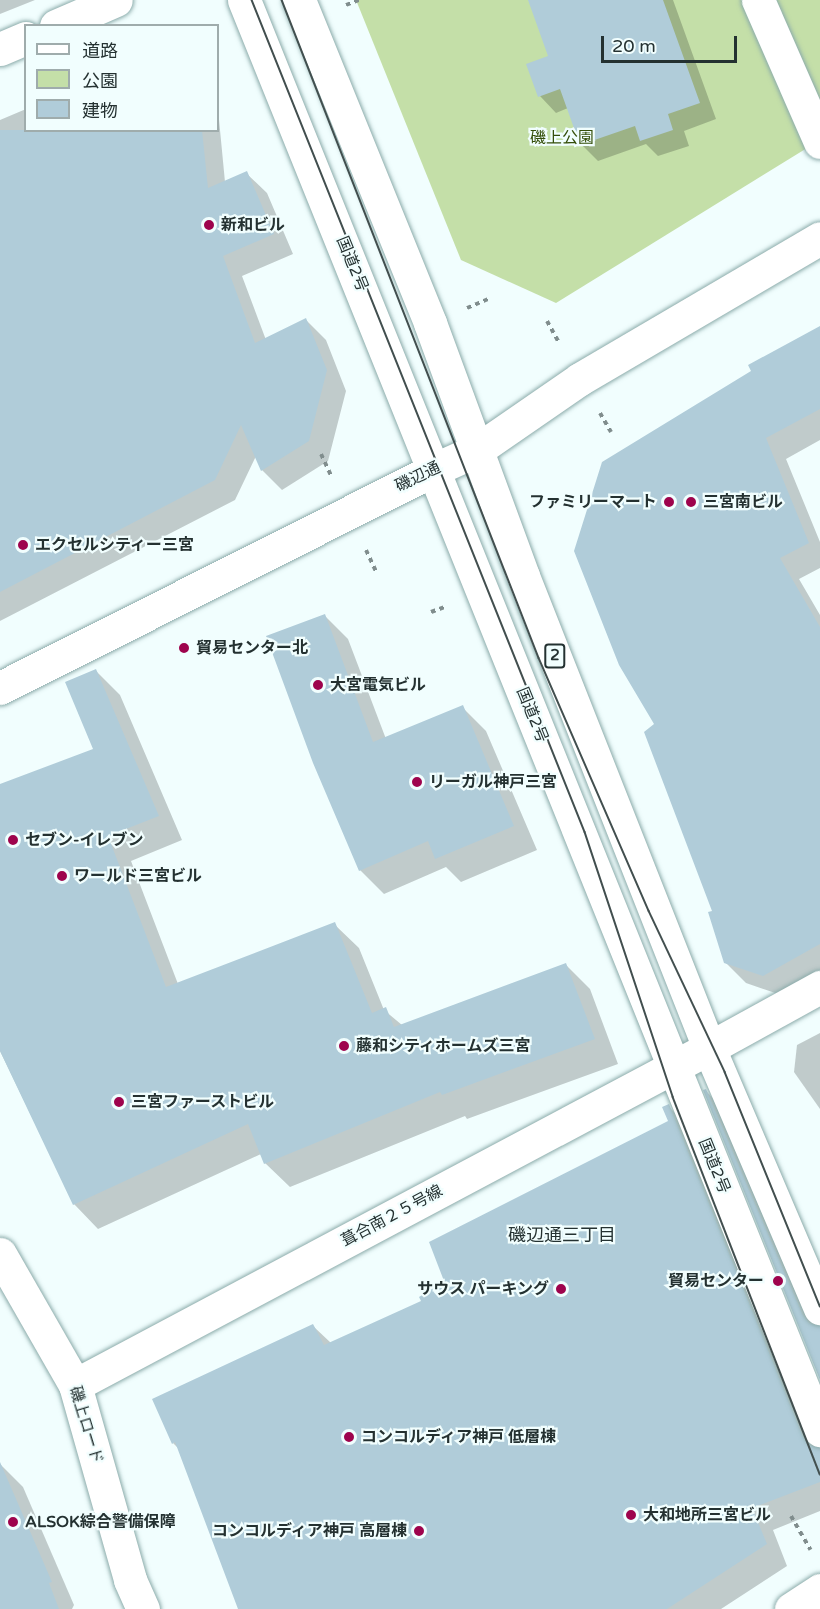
<!DOCTYPE html>
<html>
<head>
<meta charset="utf-8">
<style>
  body { margin:0 }
  #map { position:relative; width:820px; height:1609px; overflow:hidden; background:#f1fefe; font-family:"Varela Round","Noto Sans JP",sans-serif }
  div>[style] { position:absolute }
  .green>* { inset:0; background:#c4dfa8 }
  .shadow>* { inset:0; background:#0003 }
  .building>* { inset:0; background:#b0ccd9 }
  .path>* { height:4px; margin-top:-2px; transform-origin:0; background:repeating-linear-gradient(90deg,#808d8d 0 4.5px,transparent 0 9px) }
  .roads { filter:drop-shadow(0 0 2px #8babaa) drop-shadow(0 0 2px #8babaa) }
  .pedestrian>* { height:33px; margin:-16.5px; padding:0 16.5px; transform-origin:16.5px; border-radius:16.5px; background:#fff }
  .minor>* { height:33px; margin:-16.5px; padding:0 16.5px; transform-origin:16.5px; border-radius:16.5px; background:#fff }
  .tertiary>* { height:33px; margin:-16.5px; padding:0 16.5px; transform-origin:16.5px; border-radius:16.5px; background:#fff }
  .trunk>* { height:33px; margin:-16.5px; padding:0 16.5px; transform-origin:16.5px; border-radius:16.5px; background:#fff }
  .tram>* { height:1.5px; margin:-0.75px; padding:0 0.75px; transform-origin:0.75px; border-radius:0.75px; background:#424f4f }
  .dots>* { width:16px; height:16px; translate:-50% -50%; box-sizing:border-box; border:3px solid #f1fefe; border-radius:50% }
  span { translate:-50% -50%; white-space:nowrap; text-align:center; line-height:1.15; -webkit-text-stroke:4.5px #f1fefe; paint-order:stroke }
  .shield-label span { padding:2px 4px; background:#f1fefe; border:2px solid; border-radius:4px; -webkit-text-stroke-width:0 }
  .shield-label { font-size:15px; color:#243131; font-weight:700 }
  .park-label { font-size:16px; color:#354f0a }
  .poi-label { font-size:16px; color:#243131; font-weight:700 }
  .left { translate:0 -50%; text-align:left }
  .right { translate:-100% -50%; text-align:right }
  .street-label { font-size:16px; color:#243131 }
  .neighbourhood-label { font-size:18px; color:#243131 }
  .legend { position:absolute; left:24px; top:24px; width:195px; height:108px; box-sizing:border-box; background:#f1fefe; border:2px solid #9facac; margin:0; padding:8px 10px; list-style:none; font-size:18px; color:#243131 }
  .legend li { display:flex; align-items:center; gap:12px; height:30px }
  .legend b { width:30px; border:2px solid #9facac }
  .scale { position:absolute; left:601px; top:36px; width:136px; height:27px; box-sizing:border-box; border:3px solid #243131; border-top:0; padding-left:8px; font-size:18px; line-height:21px; white-space:nowrap; color:#243131; -webkit-text-stroke:4px #f1fefe; paint-order:stroke }
</style>
</head>
<body>
<div id="map">
  <div class="green">
    <i style="clip-path:polygon(356px 0,820px 0,820px 140px,556px 303px,461px 260px)"></i>
  </div>
  <div class="shadow">
    <i style="clip-path:polygon(0 0,35px 0,0 14px)"></i>
    <i style="clip-path:polygon(545px 0,673px 0,716px 119px,684px 131px,689px 146px,658px 156px,646px 144px,598px 161px,581px 144px,568px 108px,556px 113px,540px 96px,550px 57px)"></i>
    <i style="clip-path:polygon(26px 109px,26px 130px,218px 130px,218px 109px,225px 182px,246px 173px,267px 193px,293px 254px,242px 276px,266px 340px,306px 320px,326px 340px,346px 391px,328px 461px,282px 490px,262px 470px,256px 456px,235px 500px,0 621px,0 120px)"></i>
    <i style="clip-path:polygon(820px 328px,820px 440px,786px 459px,820px 542px,820px 568px,799px 579px,820px 615px,820px 976px,784px 996px,746px 983px,725px 962px,714px 911px,656px 725px,753px 372px)"></i>
    <i style="clip-path:polygon(325px 616px,348px 639px,386px 739px,462px 707px,486px 731px,537px 850px,461px 882px,446px 867px,384px 894px,360px 870px)"></i>
    <i style="clip-path:polygon(95px 670px,120px 695px,182px 840px,131px 861px,178px 984px,334px 924px,359px 948px,384px 1010px,402px 1025px,566px 965px,590px 989px,618px 1064px,467px 1119px,465px 1116px,290px 1187px,265px 1163px,261px 1154px,98px 1229px,74px 1204px,0 1051px,0 786px,95px 750px)"></i>
    <i style="clip-path:polygon(820px 1033px,820px 1109px,794px 1072px,797px 1045px)"></i>
    <i style="clip-path:polygon(706px 1091px,727px 1113px,820px 1328px,820px 1376px)"></i>
    <i style="clip-path:polygon(668px 1106px,690px 1128px,820px 1450px,820px 1511px,773px 1530px,787px 1566px,721px 1609px,240px 1609px,180px 1450px,173px 1443px,313px 1326px,331px 1343px,423px 1302px,446px 1281px,669px 1122px)"></i>
    <i style="clip-path:polygon(0 1464px,23px 1487px,74px 1605px,72px 1609px,0 1609px)"></i>
  </div>
  <div class="building">
    <i style="clip-path:polygon(528px 0,663px 0,700px 103px,668px 114px,673px 130px,640px 141px,635px 126px,580px 145px,560px 89px,538px 97px,526px 64px,548px 56px)"></i>
    <i style="clip-path:polygon(0 130px,202px 130px,208px 188px,247px 171px,274px 234px,223px 256px,255px 343px,306px 318px,327px 370px,309px 441px,261px 471px,241px 425px,215px 480px,0 592px)"></i>
    <i style="clip-path:polygon(820px 326px,820px 409px,766px 438px,809px 543px,780px 558px,820px 627px,820px 944px,763px 976px,724px 963px,708px 912px,712px 911px,644px 732px,654px 724px,619px 665px,574px 551px,602px 462px,751px 371px,748px 365px)"></i>
    <i style="clip-path:polygon(325px 614px,373px 742px,463px 705px,514px 826px,435px 859px,428px 841px,359px 871px,313px 763px,266px 636px)"></i>
    <i style="clip-path:polygon(96px 669px,159px 816px,108px 836px,166px 987px,335px 922px,372px 1013px,386px 1007px,394px 1027px,566px 963px,595px 1039px,442px 1095px,440px 1092px,264px 1164px,248px 1124px,73px 1205px,0 1051px,0 784px,93px 749px,65px 682px)"></i>
    <i style="clip-path:polygon(706px 1089px,803px 1315px,809px 1323px,820px 1326px,820px 1380px,703px 1090px)"></i>
    <i style="clip-path:polygon(669px 1104px,803px 1437px,809px 1445px,820px 1448px,820px 1482px,752px 1508px,767px 1544px,667px 1609px,238px 1609px,175px 1442px,172px 1444px,152px 1399px,313px 1324px,324px 1345px,421px 1301px,419px 1297px,444px 1281px,429px 1242px,668px 1121px,662px 1107px)"></i>
    <i style="clip-path:polygon(0 1462px,52px 1582px,49px 1583px,59px 1609px,0 1609px)"></i>
  </div>
  <div class="path">
    <i style="left:346px;top:5px;width:14px;rotate:-21deg"></i>
    <i style="left:467px;top:308px;width:23px;rotate:-23deg"></i>
    <i style="left:547px;top:321px;width:26px;rotate:61deg"></i>
    <i style="left:600px;top:413px;width:22px;rotate:60deg"></i>
    <i style="left:321px;top:454px;width:26px;rotate:65deg"></i>
    <i style="left:366px;top:550px;width:23px;rotate:65deg"></i>
    <i style="left:431px;top:612px;width:15px;rotate:-20deg"></i>
    <i style="left:791px;top:1516px;width:39px;rotate:60deg"></i>
  </div>
  <div class="roads">
    <div class="pedestrian">
      <i style="left:758px;top:0;width:155px;rotate:66.4deg"></i>
    </div>
    <div class="minor">
      <i style="left:709px;top:1048px;width:127px;rotate:-28.8deg"></i>
      <i style="left:0;top:1254px;width:151px;rotate:60.2deg"></i>
      <i style="left:75px;top:1385px;width:203px;rotate:74.2deg"></i>
      <i style="left:130px;top:1580px;width:32px;rotate:66deg"></i>
    </div>
    <div class="tertiary">
      <i style="left:56px;top:26px;width:65px;rotate:-23.4deg"></i>
      <i style="left:0;top:49px;width:28px;rotate:-23deg"></i>
      <i style="left:0;top:688px;width:485px;rotate:-26.7deg"></i>
      <i style="left:433px;top:470px;width:48px;rotate:-24.4deg"></i>
      <i style="left:477px;top:450px;width:125px;rotate:-34.6deg"></i>
      <i style="left:580px;top:379px;width:278px;rotate:-30.4deg"></i>
      <i style="left:75px;top:1385px;width:718px;rotate:-27.99deg"></i>
      <i style="left:791px;top:1609px;width:35px;rotate:-33deg"></i>
    </div>
    <div class="trunk">
      <i style="left:244px;top:0;width:1542px;rotate:68.06deg"></i>
      <i style="left:299px;top:0;width:349px;rotate:67.9deg"></i>
      <i style="left:430px;top:323px;width:270px;rotate:69.8deg"></i>
      <i style="left:523px;top:576px;width:507px;rotate:68.49deg"></i>
      <i style="left:709px;top:1048px;width:283px;rotate:66.9deg"></i>
    </div>
  </div>
  <div class="tram">
    <i style="left:252px;top:0;width:896px;rotate:68.19deg"></i>
    <i style="left:585px;top:832px;width:279px;rotate:71.6deg"></i>
    <i style="left:673px;top:1097px;width:405px;rotate:68.7deg"></i>
    <i style="left:282px;top:0;width:706px;rotate:68.67deg"></i>
    <i style="left:539px;top:658px;width:276px;rotate:66.5deg"></i>
    <i style="left:649px;top:911px;width:178px;rotate:64.7deg"></i>
    <i style="left:725px;top:1072px;width:253px;rotate:67.9deg"></i>
  </div>
  <div class="dots">
    <i style="left:209px;top:225px;background:#9e044d"></i>
    <i style="left:669px;top:502px;background:#9e044d"></i>
    <i style="left:691px;top:502px;background:#9e044d"></i>
    <i style="left:23px;top:545px;background:#9e044d"></i>
    <i style="left:184px;top:648px;background:#9e044d"></i>
    <i style="left:318px;top:685px;background:#9e044d"></i>
    <i style="left:417px;top:782px;background:#9e044d"></i>
    <i style="left:13px;top:840px;background:#9e044d"></i>
    <i style="left:62px;top:876px;background:#9e044d"></i>
    <i style="left:344px;top:1046px;background:#9e044d"></i>
    <i style="left:119px;top:1102px;background:#9e044d"></i>
    <i style="left:778px;top:1281px;background:#9e044d"></i>
    <i style="left:561px;top:1289px;background:#9e044d"></i>
    <i style="left:349px;top:1437px;background:#9e044d"></i>
    <i style="left:631px;top:1515px;background:#9e044d"></i>
    <i style="left:13px;top:1522px;background:#9e044d"></i>
    <i style="left:419px;top:1531px;background:#9e044d"></i>
  </div>
  <div class="shield-label">
    <span style="left:555px;top:656px">2</span>
  </div>
  <div class="park-label">
    <span style="left:562px;top:138px">磯上公園</span>
  </div>
  <div class="poi-label">
    <span class="left" style="left:221px;top:225px">新和ビル</span>
    <span class="right" style="left:657px;top:502px">ファミリーマート</span>
    <span class="left" style="left:703px;top:502px">三宮南ビル</span>
    <span class="left" style="left:35px;top:545px">エクセルシティー三宮</span>
    <span class="left" style="left:196px;top:648px">貿易センター北</span>
    <span class="left" style="left:330px;top:685px">大宮電気ビル</span>
    <span class="left" style="left:429px;top:782px">リーガル神戸三宮</span>
    <span class="left" style="left:25px;top:840px">セブン-イレブン</span>
    <span class="left" style="left:74px;top:876px">ワールド三宮ビル</span>
    <span class="left" style="left:356px;top:1046px">藤和シティホームズ三宮</span>
    <span class="left" style="left:131px;top:1102px">三宮ファーストビル</span>
    <span class="right" style="left:764px;top:1281px">貿易センター</span>
    <span class="right" style="left:549px;top:1289px">サウス パーキング</span>
    <span class="left" style="left:361px;top:1437px">コンコルディア神戸 低層棟</span>
    <span class="left" style="left:643px;top:1515px">大和地所三宮ビル</span>
    <span class="left" style="left:25px;top:1522px">ALSOK綜合警備保障</span>
    <span class="right" style="left:407px;top:1531px">コンコルディア神戸 高層棟</span>
  </div>
  <div class="street-label">
    <span style="left:352px;top:264px;rotate:68deg">国道2号</span>
    <span style="left:418px;top:477px;rotate:-26deg">磯辺通</span>
    <span style="left:532px;top:715px;rotate:68deg">国道2号</span>
    <span style="left:714px;top:1166px;rotate:68deg">国道2号</span>
    <span style="left:392px;top:1216px;rotate:-28deg">葺合南２５号線</span>
    <span style="left:86px;top:1425px;rotate:73deg">磯上ロード</span>
  </div>
  <div class="neighbourhood-label">
    <span style="left:562px;top:1235px">磯辺通三丁目</span>
  </div>
  <ul class="legend">
  <li><b style="height:8px;background:#fff"></b>道路</li>
  <li><b style="height:16px;background:#c4dfa8"></b>公園</li>
  <li><b style="height:16px;background:#b0ccd9"></b>建物</li>
  </ul>
  <div class="scale">20 m</div>
</div>
</body>
</html>
